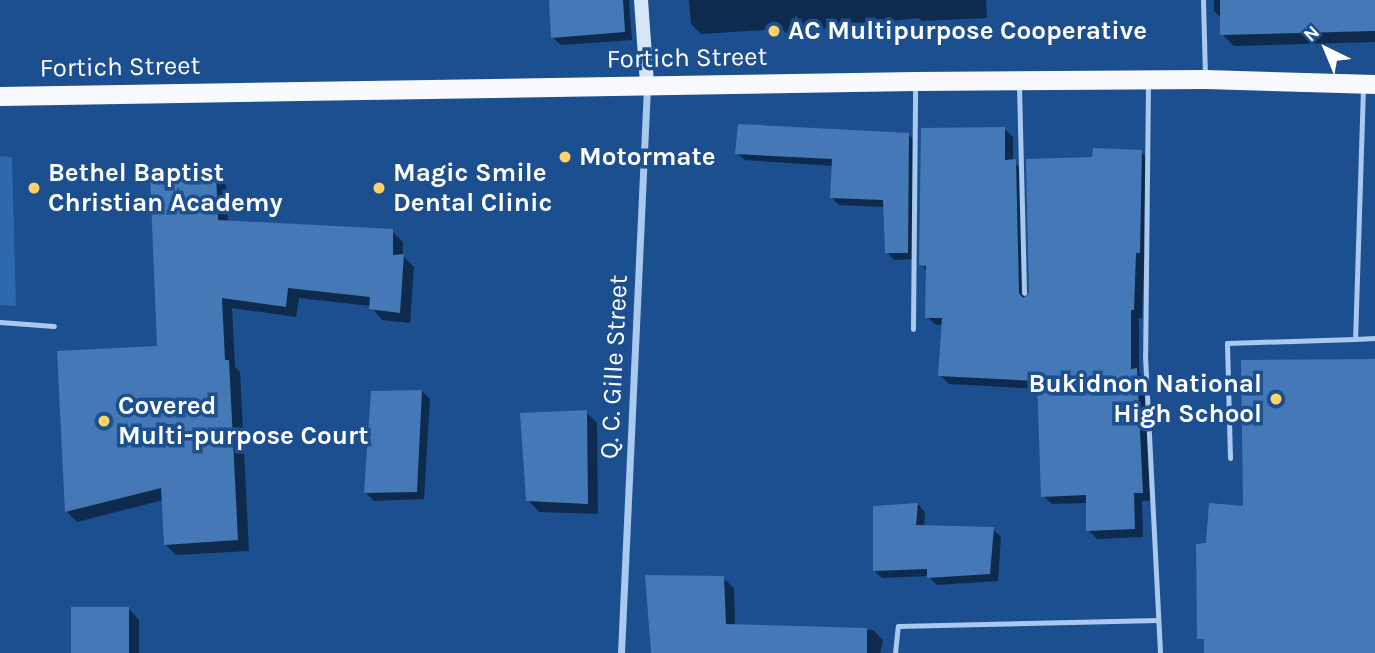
<!DOCTYPE html>
<html>
<head>
<meta charset="utf-8">
<style>
  body { margin:0 }
  #map { position:relative; width:1375px; height:653px; overflow:hidden; background:#1b4f8f; font-family:Karla,sans-serif }
  div>[style] { position:absolute }
  .green>* { inset:0; background:#2e69ad }
  .shadow>* { inset:0; background:#0007 }
  .building>* { inset:0; background:#4478b7 }
  .service>* { height:5px; margin:-2.5px; padding:0 2.5px; transform-origin:2.5px; border-radius:2.5px; background:#a9c9ee }
  .minor>* { height:7px; margin:-3.5px; padding:0 3.5px; transform-origin:3.5px; border-radius:3.5px; background:#a9c9ee }
  .secondary>* { height:14px; margin:-7px; padding:0 7px; transform-origin:7px; border-radius:7px; background:#d6e6fa }
  .trunk>* { height:19px; margin:-9.5px; padding:0 9.5px; transform-origin:9.5px; border-radius:9.5px; background:#f8faff }
  .dots>* { width:19px; height:19px; translate:-50% -50%; box-sizing:border-box; border:4px solid #1b4f8f; border-radius:50% }
  span { translate:-50% -50%; white-space:nowrap; text-align:center; line-height:1.15; -webkit-text-stroke:7px #1b4f8f; paint-order:stroke }
  .poi-label { font-size:26px; color:#fff; font-weight:700 }
  .left { translate:0 -50%; text-align:left }
  .right { translate:-100% -50%; text-align:right }
  .street-label { font-size:26px; color:#fff }
  .north { position:absolute; left:1291px; top:14px; width:70px; height:70px; -webkit-text-stroke:5px #1b4f8f; paint-order:stroke; rotate:317deg; font-size:19px; font-weight:700; line-height:28px; text-align:center; color:#fff }
  .north::after { content:''; display:block; margin:auto; width:24px; height:32px; background:#fff; clip-path:polygon(50% 0,100% 100%,50% 72%,0 100%) }
</style>
</head>
<body>
<div id="map">
  <div class="green">
    <i style="clip-path:polygon(0 156px,12px 157px,16px 306px,0 305px)"></i>
  </div>
  <div class="shadow">
    <i style="clip-path:polygon(550px 0,629px 0,632px 40px,561px 45px,553px 38px)"></i>
    <i style="clip-path:polygon(689px 0,986px 0,987px 18px,922px 21px,918px 18px,786px 33px,782px 29px,701px 34px,691px 24px)"></i>
    <i style="clip-path:polygon(1214px 0,1375px 0,1375px 42px,1234px 46px,1222px 34px,1222px 19px,1214px 11px)"></i>
    <i style="clip-path:polygon(1004px 129px,1013px 137px,1013px 161px,1023px 170px,1027px 298px,1094px 159px,1141px 152px,1150px 161px,1148px 261px,1144px 261px,1142px 318px,1139px 318px,1139px 373px,1145px 379px,1150px 501px,1142px 501px,1143px 537px,1097px 539px,1088px 530px,1088px 503px,1052px 504px,1043px 496px,1039px 389px,949px 384px,940px 375px,943px 325px,936px 325px,927px 317px,928px 272px,921px 264px)"></i>
    <i style="clip-path:polygon(909px 135px,916px 142px,915px 259px,894px 260px,887px 252px,885px 207px,839px 205px,832px 198px,833px 166px,745px 160px,737px 153px)"></i>
    <i style="clip-path:polygon(215px 174px,226px 185px,228px 223px,392px 231px,403px 242px,403px 256px,414px 267px,410px 323px,382px 320px,371px 306px,299px 298px,296px 317px,232px 308px,235px 367px,240px 372px,249px 551px,176px 555px,165px 544px,163px 500px,77px 522px,66px 511px,159px 348px)"></i>
    <i style="clip-path:polygon(422px 391px,430px 399px,424px 499px,374px 501px,366px 493px)"></i>
    <i style="clip-path:polygon(586px 412px,597px 423px,598px 514px,539px 512px,528px 500px)"></i>
    <i style="clip-path:polygon(918px 504px,925px 512px,924px 527px,993px 529px,1001px 537px,998px 581px,937px 585px,928px 576px,882px 578px,875px 571px)"></i>
    <i style="clip-path:polygon(723px 578px,734px 588px,735px 626px,873px 630px,883px 640px,880px 653px,653px 653px)"></i>
    <i style="clip-path:polygon(128px 608px,139px 620px,139px 653px,73px 653px)"></i>
  </div>
  <div class="building">
    <i style="clip-path:polygon(549px 0,623px 0,625px 32px,551px 38px)"></i>
    <i style="clip-path:polygon(1220px 0,1375px 0,1375px 31px,1220px 35px)"></i>
    <i style="clip-path:polygon(738px 124px,909px 133px,908px 253px,885px 253px,883px 200px,830px 198px,832px 159px,735px 154px)"></i>
    <i style="clip-path:polygon(1005px 127px,1005px 160px,1016px 159px,1019px 293px,1023px 298px,1029px 293px,1026px 159px,1092px 157px,1093px 148px,1142px 150px,1140px 253px,1136px 253px,1134px 310px,1131px 310px,1131px 369px,1137px 368px,1143px 493px,1134px 493px,1135px 529px,1086px 531px,1086px 495px,1041px 497px,1037px 381px,938px 376px,942px 318px,925px 318px,926px 266px,919px 265px,921px 128px)"></i>
    <i style="clip-path:polygon(216px 172px,218px 220px,393px 229px,393px 255px,404px 254px,400px 313px,369px 309px,370px 297px,288px 288px,286px 307px,222px 298px,225px 360px,229px 360px,238px 540px,164px 545px,161px 488px,65px 512px,57px 351px,157px 346px,150px 176px)"></i>
    <i style="clip-path:polygon(1375px 359px,1375px 653px,1204px 653px,1204px 639px,1197px 639px,1196px 544px,1206px 543px,1209px 503px,1243px 506px,1241px 360px)"></i>
    <i style="clip-path:polygon(422px 390px,417px 492px,364px 493px,371px 391px)"></i>
    <i style="clip-path:polygon(587px 410px,588px 504px,526px 501px,520px 413px)"></i>
    <i style="clip-path:polygon(918px 503px,916px 525px,994px 527px,990px 574px,927px 578px,927px 569px,873px 571px,873px 506px)"></i>
    <i style="clip-path:polygon(645px 575px,724px 576px,726px 624px,867px 628px,867px 653px,651px 653px)"></i>
    <i style="clip-path:polygon(71px 607px,129px 607px,129px 653px,71px 653px)"></i>
  </div>
  <div class="service">
    <i style="left:1203px;top:0;width:76px;rotate:88.5deg"></i>
    <i style="left:1148px;top:83px;width:273px;rotate:90.6deg"></i>
    <i style="left:1145px;top:356px;width:297px;rotate:87.1deg"></i>
    <i style="left:1019px;top:86px;width:207px;rotate:88.6deg"></i>
    <i style="left:1363px;top:87px;width:252px;rotate:91.8deg"></i>
    <i style="left:1355px;top:339px;width:20px;rotate:-3deg"></i>
    <i style="left:0;top:322px;width:54px;rotate:4.2deg"></i>
    <i style="left:913px;top:329px;width:246px;rotate:-89.5deg"></i>
    <i style="left:1230px;top:458px;width:115px;rotate:-91.5deg"></i>
    <i style="left:1227px;top:343px;width:128px;rotate:-1.8deg"></i>
    <i style="left:895px;top:653px;width:27px;rotate:-84deg"></i>
    <i style="left:898px;top:626px;width:260px;rotate:-1.3deg"></i>
  </div>
  <div class="minor">
    <i style="left:621px;top:653px;width:567px;rotate:-87.37deg"></i>
  </div>
  <div class="secondary">
    <i style="left:641px;top:0;width:84px;rotate:85.9deg"></i>
  </div>
  <div class="trunk">
    <i style="left:0;top:96px;width:915px;rotate:-0.94deg"></i>
    <i style="left:915px;top:81px;width:290px;rotate:-0.4deg"></i>
    <i style="left:1205px;top:79px;width:170px;rotate:1.7deg"></i>
  </div>
  <div class="dots">
    <i style="left:774px;top:31px;background:#ffd166"></i>
    <i style="left:565px;top:157px;background:#ffd166"></i>
    <i style="left:34px;top:188px;background:#ffd166"></i>
    <i style="left:379px;top:188px;background:#ffd166"></i>
    <i style="left:1276px;top:399px;background:#ffd166"></i>
    <i style="left:104px;top:421px;background:#ffd166"></i>
  </div>
  <div class="poi-label">
    <span class="left" style="left:788px;top:31px">AC Multipurpose Cooperative</span>
    <span class="left" style="left:579px;top:157px">Motormate</span>
    <span class="left" style="left:48px;top:188px">Bethel Baptist<br>Christian Academy</span>
    <span class="left" style="left:393px;top:188px">Magic Smile<br>Dental Clinic</span>
    <span class="right" style="left:1262px;top:399px">Bukidnon National<br>High School</span>
    <span class="left" style="left:118px;top:421px">Covered<br>Multi-purpose Court</span>
  </div>
  <div class="street-label">
    <span style="left:687px;top:58px;rotate:-1deg">Fortich Street</span>
    <span style="left:120px;top:67px;rotate:-1deg">Fortich Street</span>
    <span style="left:614px;top:367px;rotate:-87deg">Q. C. Gille Street</span>
  </div>
  <div class="north">N</div>
</div>
</body>
</html>
